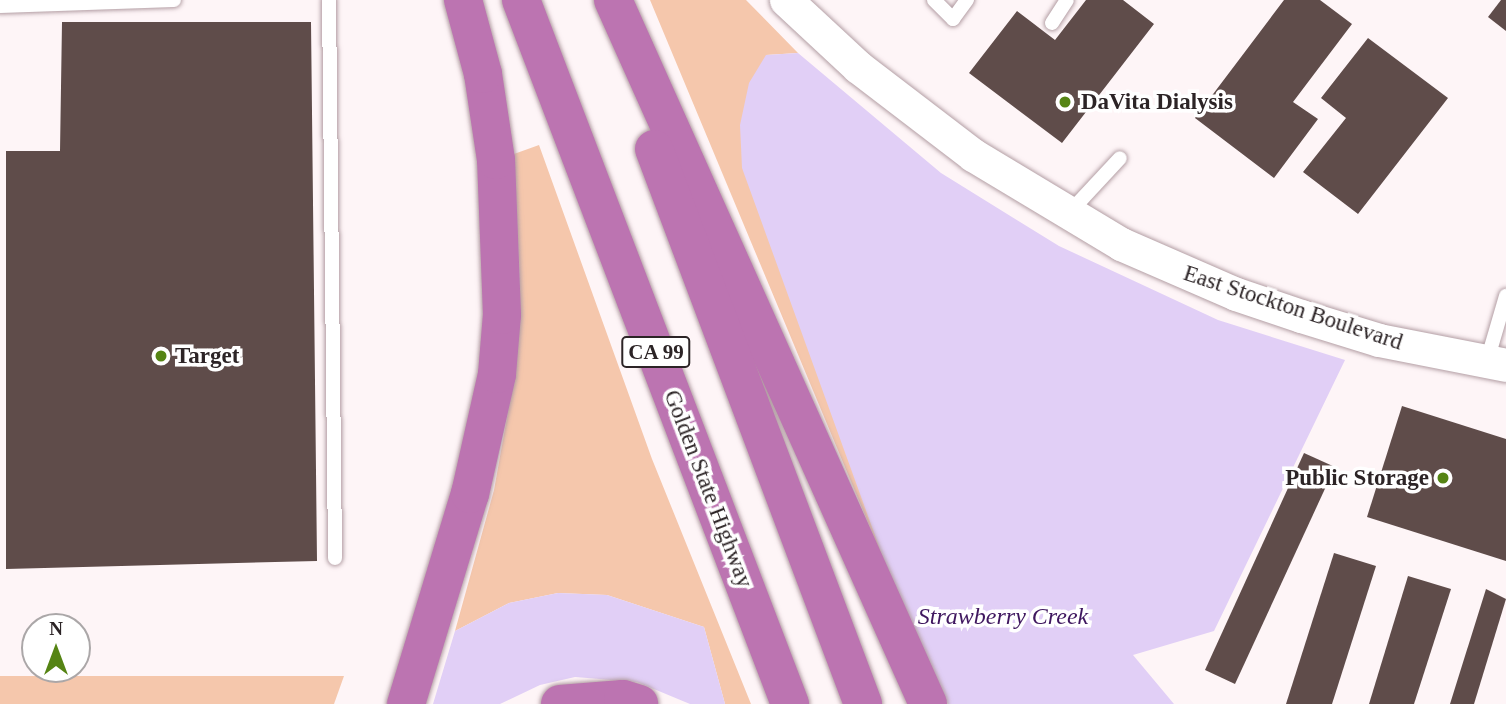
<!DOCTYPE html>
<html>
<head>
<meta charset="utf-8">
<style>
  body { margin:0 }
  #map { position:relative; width:1506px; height:704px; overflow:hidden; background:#fef5f7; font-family:Georgia,serif }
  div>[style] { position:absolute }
  .green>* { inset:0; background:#f5c7ac }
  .water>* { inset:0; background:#e1cff6 }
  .building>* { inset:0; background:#5f4c4a }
  .roads { filter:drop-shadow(0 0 2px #b39ea4) drop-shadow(0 0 2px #b39ea4) }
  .service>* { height:14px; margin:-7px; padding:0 7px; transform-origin:7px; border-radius:7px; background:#fff }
  .tertiary>* { height:33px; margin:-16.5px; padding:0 16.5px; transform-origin:16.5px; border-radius:16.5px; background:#fff }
  .motorway>* { height:38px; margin:-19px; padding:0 19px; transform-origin:19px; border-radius:19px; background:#bc74b1 }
  .dots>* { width:19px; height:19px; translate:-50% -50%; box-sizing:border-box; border:4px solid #fff; border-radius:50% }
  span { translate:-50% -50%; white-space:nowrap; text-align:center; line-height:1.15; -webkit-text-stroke:7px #fff; paint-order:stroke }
  .shield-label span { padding:2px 5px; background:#fff; border:2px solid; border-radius:5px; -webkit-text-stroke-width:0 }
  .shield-label { font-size:21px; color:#2c2426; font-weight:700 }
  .poi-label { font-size:23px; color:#2c2426; font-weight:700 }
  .left { translate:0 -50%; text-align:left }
  .right { translate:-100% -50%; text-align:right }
  .street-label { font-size:23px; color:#2c2426 }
  .water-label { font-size:24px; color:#3f175f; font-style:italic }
  .north { position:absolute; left:21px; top:613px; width:70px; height:70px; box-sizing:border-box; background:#fff; border:2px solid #aba7a8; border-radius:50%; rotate:0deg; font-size:19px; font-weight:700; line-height:28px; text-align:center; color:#2c2426 }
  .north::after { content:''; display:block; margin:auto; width:24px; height:32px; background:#558414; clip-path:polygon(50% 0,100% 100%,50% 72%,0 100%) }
</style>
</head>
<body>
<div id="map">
  <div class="green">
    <i style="clip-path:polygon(650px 0,746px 0,798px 53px,766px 55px,854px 472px,885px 563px)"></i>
    <i style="clip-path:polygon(539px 145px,652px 459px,751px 704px,725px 704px,704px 627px,607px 595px,558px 593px,509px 603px,455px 631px,494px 490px,513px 384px,520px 280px,514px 154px)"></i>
    <i style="clip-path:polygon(0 676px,344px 676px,334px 704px,0 704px)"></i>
  </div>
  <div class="water">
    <i style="clip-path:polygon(798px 53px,941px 173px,1059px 246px,1218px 320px,1345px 360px,1214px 631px,1133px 655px,1174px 704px,948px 704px,885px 563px,742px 168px,740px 125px,749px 83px,766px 55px)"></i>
    <i style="clip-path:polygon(558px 593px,607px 595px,704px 627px,725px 704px,690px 704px,637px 682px,575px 677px,540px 685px,500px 704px,433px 704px,455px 631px,509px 603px)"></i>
  </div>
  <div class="building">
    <i style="clip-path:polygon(1086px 0,1123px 0,1154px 24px,1062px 143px,969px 73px,1017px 11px,1055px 40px)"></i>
    <i style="clip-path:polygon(1284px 0,1320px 0,1352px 24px,1293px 102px,1318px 119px,1274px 178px,1195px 118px)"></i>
    <i style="clip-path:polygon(1501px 0,1506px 0,1506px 31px,1488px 17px)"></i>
    <i style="clip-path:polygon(62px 22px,311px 22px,317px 561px,6px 569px,6px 151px,60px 151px)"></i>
    <i style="clip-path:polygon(1368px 38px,1448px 98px,1358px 214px,1303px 172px,1346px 118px,1321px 98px)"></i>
    <i style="clip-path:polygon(1402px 406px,1506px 439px,1506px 561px,1367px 517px)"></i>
    <i style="clip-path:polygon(1304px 453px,1335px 467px,1235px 684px,1205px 670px)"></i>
    <i style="clip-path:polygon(1334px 553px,1376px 566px,1332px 704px,1286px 704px)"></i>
    <i style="clip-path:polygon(1408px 576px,1451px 589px,1414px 704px,1369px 704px)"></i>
    <i style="clip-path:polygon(1486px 589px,1506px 599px,1474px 704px,1450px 704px)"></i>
  </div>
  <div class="roads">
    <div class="service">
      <i style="left:329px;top:0;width:558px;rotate:89.38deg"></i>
      <i style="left:934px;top:0;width:27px;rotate:45deg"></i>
      <i style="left:953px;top:19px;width:24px;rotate:-54deg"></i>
      <i style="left:0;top:6px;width:174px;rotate:-2deg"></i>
      <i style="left:1052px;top:23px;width:27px;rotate:-57deg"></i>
      <i style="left:1068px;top:214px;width:76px;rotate:-47.1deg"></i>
      <i style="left:1487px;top:361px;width:68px;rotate:-73.7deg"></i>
    </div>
    <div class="tertiary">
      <i style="left:786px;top:0;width:98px;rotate:42.9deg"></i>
      <i style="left:858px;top:67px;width:145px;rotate:37.4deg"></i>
      <i style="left:973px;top:155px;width:173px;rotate:31deg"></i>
      <i style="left:1121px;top:244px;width:125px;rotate:23.5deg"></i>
      <i style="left:1236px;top:294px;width:69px;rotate:18.7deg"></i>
      <i style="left:1301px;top:316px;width:82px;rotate:17.1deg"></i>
      <i style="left:1379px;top:340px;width:129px;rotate:11.1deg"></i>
    </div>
    <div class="motorway">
      <i style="left:521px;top:0;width:754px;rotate:69.09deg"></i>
      <i style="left:613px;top:0;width:771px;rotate:65.89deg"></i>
      <i style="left:654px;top:149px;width:593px;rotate:69.36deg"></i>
      <i style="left:406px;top:704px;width:220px;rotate:-73.1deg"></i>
      <i style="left:470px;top:494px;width:123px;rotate:-77.3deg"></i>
      <i style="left:497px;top:374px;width:59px;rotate:-85.2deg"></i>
      <i style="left:502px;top:315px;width:155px;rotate:-92.2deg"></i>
      <i style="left:496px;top:160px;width:87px;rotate:-98.6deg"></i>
      <i style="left:483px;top:74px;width:77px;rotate:-105.1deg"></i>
      <i style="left:560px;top:704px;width:63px;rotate:-4.5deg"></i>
      <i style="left:623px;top:699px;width:17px;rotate:17deg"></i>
    </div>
  </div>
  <div class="dots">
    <i style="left:1065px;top:102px;background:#558414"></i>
    <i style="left:161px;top:356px;background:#558414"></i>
    <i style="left:1443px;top:478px;background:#558414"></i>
  </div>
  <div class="shield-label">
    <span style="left:656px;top:352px">CA 99</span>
  </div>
  <div class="poi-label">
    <span class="left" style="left:1081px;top:102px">DaVita Dialysis</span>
    <span class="left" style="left:175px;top:356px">Target</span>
    <span class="right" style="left:1429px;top:478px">Public Storage</span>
  </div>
  <div class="street-label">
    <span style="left:1293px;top:308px;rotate:18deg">East Stockton Boulevard</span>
    <span style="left:708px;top:489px;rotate:69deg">Golden State Highway</span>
  </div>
  <div class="water-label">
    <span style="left:1003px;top:617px">Strawberry Creek</span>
  </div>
  <div class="north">N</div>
</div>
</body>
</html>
